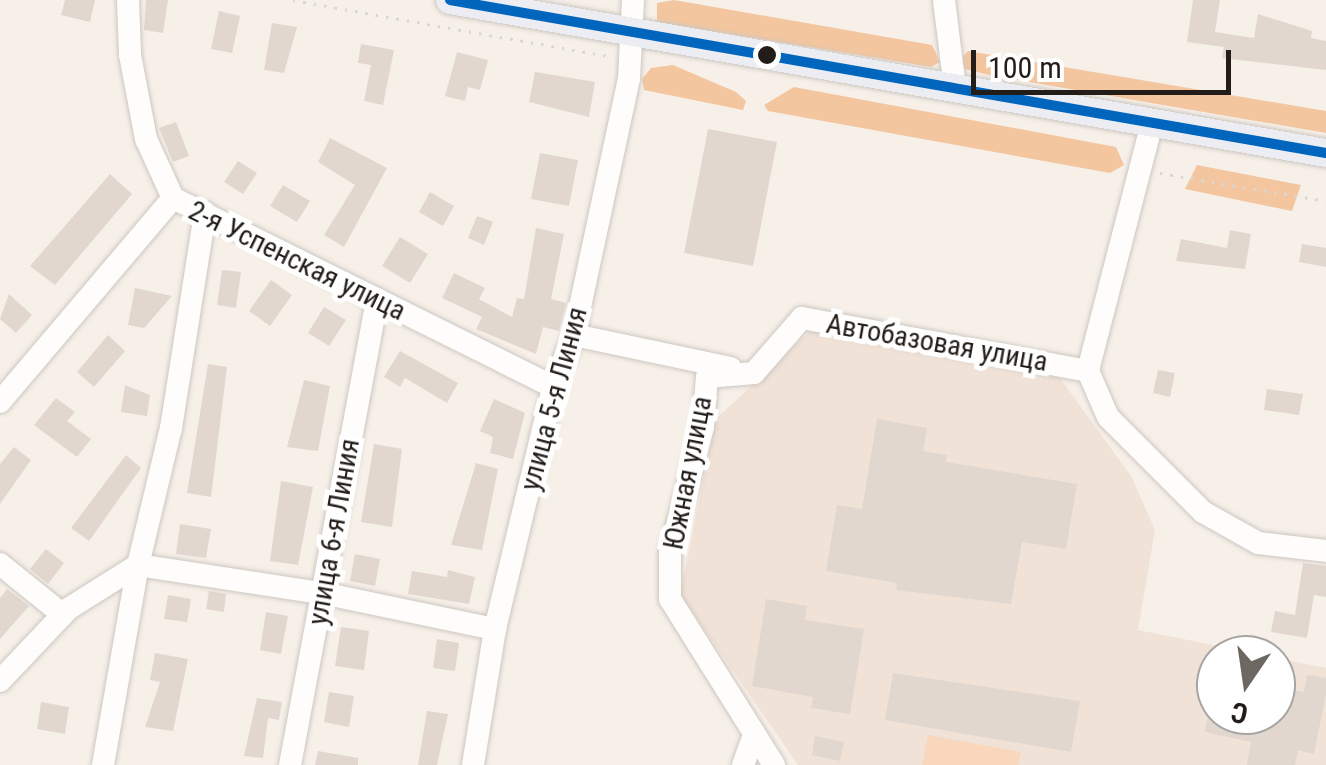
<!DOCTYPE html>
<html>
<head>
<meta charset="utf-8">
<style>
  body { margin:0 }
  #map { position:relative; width:1326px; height:765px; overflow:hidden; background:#f7f0e9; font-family:"Roboto Condensed",sans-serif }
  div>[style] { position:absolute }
  .built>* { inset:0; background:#f0e2d7 }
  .green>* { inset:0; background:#f8d7bc }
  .forest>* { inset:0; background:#f3c69f }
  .building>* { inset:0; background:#e1d7cf }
  .path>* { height:2.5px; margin-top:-1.25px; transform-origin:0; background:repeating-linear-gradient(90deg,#d9d7d5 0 2.5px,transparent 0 10.5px) }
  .roads { filter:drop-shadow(0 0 2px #cdc7c1) drop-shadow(0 0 2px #cdc7c1) }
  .minor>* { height:22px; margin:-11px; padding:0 11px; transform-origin:11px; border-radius:11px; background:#fefdfc }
  .major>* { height:28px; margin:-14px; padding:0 14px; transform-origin:14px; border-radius:14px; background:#ecedf2 }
  .bus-1>* { height:10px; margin:-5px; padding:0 5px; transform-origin:5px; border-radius:5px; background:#0065bd }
  .dots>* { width:28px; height:28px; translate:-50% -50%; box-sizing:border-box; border:5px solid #fff; border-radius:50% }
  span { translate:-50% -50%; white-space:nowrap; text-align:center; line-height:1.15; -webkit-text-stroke:10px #fff; paint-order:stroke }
  .street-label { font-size:28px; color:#221d19 }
  .north { position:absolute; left:1196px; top:635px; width:100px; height:100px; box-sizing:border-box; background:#fff; border:2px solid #a7a5a3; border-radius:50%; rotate:193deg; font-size:28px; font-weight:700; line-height:40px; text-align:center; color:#221d19 }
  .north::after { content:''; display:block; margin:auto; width:35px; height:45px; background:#6d6762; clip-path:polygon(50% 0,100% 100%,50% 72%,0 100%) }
  .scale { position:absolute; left:971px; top:50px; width:260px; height:45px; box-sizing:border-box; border:5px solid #221d19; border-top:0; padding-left:12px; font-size:30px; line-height:35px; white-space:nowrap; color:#221d19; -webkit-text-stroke:8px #fff; paint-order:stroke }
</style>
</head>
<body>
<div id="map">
  <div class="built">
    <i style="clip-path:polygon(810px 331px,1060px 378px,1131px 476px,1155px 530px,1138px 630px,1264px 655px,1216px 655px,1216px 715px,1276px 715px,1276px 658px,1326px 668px,1326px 765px,798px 765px,680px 594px,716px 419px)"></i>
  </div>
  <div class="green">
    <i style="clip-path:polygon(928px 735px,1021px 752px,1018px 765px,922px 765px)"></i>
  </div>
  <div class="forest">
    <i style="clip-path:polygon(674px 0,932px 45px,940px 62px,931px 67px,657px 22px,657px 3px)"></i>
    <i style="clip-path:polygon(968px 51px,1326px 111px,1326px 133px,989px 75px,965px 69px,961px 59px)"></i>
    <i style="clip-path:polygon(673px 65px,736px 92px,746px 101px,743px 110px,644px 90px,642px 79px,651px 68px)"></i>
    <i style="clip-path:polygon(794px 87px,1116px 147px,1124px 165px,1110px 173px,768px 111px,764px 105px)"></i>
    <i style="clip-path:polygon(1197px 165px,1301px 185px,1292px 211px,1185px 189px)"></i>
  </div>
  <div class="building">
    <i style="clip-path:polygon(65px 0,95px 0,90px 22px,61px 15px)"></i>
    <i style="clip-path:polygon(146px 0,168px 0,163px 33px,144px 30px)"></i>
    <i style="clip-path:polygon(1193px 0,1220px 0,1215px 32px,1254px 38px,1258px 14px,1312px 31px,1311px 38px,1326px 41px,1326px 70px,1222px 58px,1224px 47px,1187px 42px)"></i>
    <i style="clip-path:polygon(219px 11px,240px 16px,232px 53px,211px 49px)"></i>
    <i style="clip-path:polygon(272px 23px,297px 27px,284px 73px,264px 70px)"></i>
    <i style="clip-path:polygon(361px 44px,394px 50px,383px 105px,364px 101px,371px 65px,358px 63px)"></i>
    <i style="clip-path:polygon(457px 52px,488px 60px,480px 90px,468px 87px,465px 101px,445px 96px)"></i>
    <i style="clip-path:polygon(535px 72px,595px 82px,589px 117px,529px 102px)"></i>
    <i style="clip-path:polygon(176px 122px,189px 156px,173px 162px,159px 128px)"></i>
    <i style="clip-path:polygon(708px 129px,777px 142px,753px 266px,684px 253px)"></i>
    <i style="clip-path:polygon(330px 138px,387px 168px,344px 247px,324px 235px,355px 185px,318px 162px)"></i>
    <i style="clip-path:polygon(540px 153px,578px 160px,569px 206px,531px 199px)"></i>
    <i style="clip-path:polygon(238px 161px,257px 173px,243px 194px,224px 182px)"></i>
    <i style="clip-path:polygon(110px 174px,132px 194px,55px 285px,30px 266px)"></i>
    <i style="clip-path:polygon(283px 185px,310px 201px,297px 222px,270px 206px)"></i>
    <i style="clip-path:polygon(430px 192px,454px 206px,443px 226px,419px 212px)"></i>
    <i style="clip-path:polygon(477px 216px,493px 222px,484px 245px,468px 238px)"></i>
    <i style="clip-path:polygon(536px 228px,564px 234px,551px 299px,566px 303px,559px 331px,543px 327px,536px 354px,476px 329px,482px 317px,442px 298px,454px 273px,485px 288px,479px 299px,512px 317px,517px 298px,524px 299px)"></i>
    <i style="clip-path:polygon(1230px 230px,1251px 234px,1245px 269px,1176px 261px,1181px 239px,1227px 248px)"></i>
    <i style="clip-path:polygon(400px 237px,428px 254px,410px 283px,382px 266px)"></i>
    <i style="clip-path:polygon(1302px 244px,1326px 248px,1326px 267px,1299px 262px)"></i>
    <i style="clip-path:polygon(222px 270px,241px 272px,236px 308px,217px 305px)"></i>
    <i style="clip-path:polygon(271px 280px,292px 295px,270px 326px,249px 311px)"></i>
    <i style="clip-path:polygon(135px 288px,172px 296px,144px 328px,128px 325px)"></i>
    <i style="clip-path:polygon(9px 294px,32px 315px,16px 333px,0 319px)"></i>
    <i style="clip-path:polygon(324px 307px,346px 320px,329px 346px,308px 333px)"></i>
    <i style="clip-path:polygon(108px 335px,125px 351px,94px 387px,77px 372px)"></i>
    <i style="clip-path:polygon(400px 351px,458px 383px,447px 403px,405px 378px,400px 387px,384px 377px)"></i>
    <i style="clip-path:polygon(208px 364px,227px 367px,211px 497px,187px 493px)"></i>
    <i style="clip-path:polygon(1158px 370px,1175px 373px,1170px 397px,1153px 393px)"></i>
    <i style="clip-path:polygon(304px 380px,330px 386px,318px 451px,287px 447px)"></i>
    <i style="clip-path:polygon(125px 385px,150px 395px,147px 416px,121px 412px)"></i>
    <i style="clip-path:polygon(1267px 389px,1303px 394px,1299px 415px,1264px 410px)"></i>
    <i style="clip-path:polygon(56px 398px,75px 412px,67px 421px,91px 439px,77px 457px,34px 425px)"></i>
    <i style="clip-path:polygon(494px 399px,525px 413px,513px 459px,490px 453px,493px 437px,480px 431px)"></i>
    <i style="clip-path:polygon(877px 419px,927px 428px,923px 451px,947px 455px,946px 462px,1077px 484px,1066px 549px,1022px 542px,1011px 604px,896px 590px,897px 583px,826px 571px,837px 505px,862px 509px)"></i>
    <i style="clip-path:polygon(374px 444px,402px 449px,392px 527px,361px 522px)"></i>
    <i style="clip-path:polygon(14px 447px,31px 460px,0 504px,0 464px)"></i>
    <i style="clip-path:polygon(126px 455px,141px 468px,89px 541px,71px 528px)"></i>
    <i style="clip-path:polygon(476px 463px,498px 469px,482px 550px,451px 545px)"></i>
    <i style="clip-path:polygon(281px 481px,313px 487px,298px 565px,270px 561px)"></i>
    <i style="clip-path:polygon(180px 524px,211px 529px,206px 558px,176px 554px)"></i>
    <i style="clip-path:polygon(46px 549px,64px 563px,48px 584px,30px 569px)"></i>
    <i style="clip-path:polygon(355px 554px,380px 559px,375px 586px,350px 581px)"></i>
    <i style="clip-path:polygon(1303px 563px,1326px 566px,1326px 597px,1314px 595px,1307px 638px,1271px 632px,1275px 611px,1295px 615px)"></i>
    <i style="clip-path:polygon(448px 570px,475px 577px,469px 604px,408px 594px,412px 571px,447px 577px)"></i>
    <i style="clip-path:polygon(7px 589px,29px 606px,0 639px,0 598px)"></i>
    <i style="clip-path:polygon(209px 591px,226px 594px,224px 612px,206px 609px)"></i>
    <i style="clip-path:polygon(168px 595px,191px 599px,187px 622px,164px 619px)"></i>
    <i style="clip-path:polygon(766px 599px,807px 606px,805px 620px,864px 629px,850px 714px,811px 708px,813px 697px,752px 686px)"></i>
    <i style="clip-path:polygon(266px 612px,288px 616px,281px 654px,260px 650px)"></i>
    <i style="clip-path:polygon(341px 627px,369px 631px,364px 670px,335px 666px)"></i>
    <i style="clip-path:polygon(437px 639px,459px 643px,455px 671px,433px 668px)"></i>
    <i style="clip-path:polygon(155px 653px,188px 659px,173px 731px,145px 727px,160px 682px,150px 680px)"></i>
    <i style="clip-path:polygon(893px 673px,1080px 701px,1071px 752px,885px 720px)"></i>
    <i style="clip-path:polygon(1307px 675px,1326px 678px,1326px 694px,1314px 754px,1298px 750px,1295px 765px,1247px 765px,1251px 742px,1205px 732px,1208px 715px,1276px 715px,1276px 687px,1304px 692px)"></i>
    <i style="clip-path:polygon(329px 692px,354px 696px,349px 727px,324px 722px)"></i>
    <i style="clip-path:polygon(257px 698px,282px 702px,279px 720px,268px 718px,263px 758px,244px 756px)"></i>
    <i style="clip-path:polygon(41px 702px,69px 707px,65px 734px,37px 729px)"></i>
    <i style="clip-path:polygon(427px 711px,448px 714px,437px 765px,418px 765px)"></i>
    <i style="clip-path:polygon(815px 736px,844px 742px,840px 761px,812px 755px)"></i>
    <i style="clip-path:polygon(318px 751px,358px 758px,358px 765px,315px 765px)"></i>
  </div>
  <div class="path">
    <i style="left:293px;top:0;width:320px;rotate:10.1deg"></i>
    <i style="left:1160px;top:173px;width:168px;rotate:9.6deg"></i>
  </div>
  <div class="roads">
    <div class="minor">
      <i style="left:128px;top:0;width:55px;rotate:87.9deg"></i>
      <i style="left:130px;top:55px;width:86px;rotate:79.2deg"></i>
      <i style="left:146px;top:139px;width:65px;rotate:65.4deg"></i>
      <i style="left:173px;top:198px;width:424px;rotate:26.4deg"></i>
      <i style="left:944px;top:0;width:89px;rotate:82.9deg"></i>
      <i style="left:1152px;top:123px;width:256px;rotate:104.5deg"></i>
      <i style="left:1088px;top:371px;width:50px;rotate:66.5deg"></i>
      <i style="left:1108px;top:417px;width:134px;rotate:45deg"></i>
      <i style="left:1203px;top:512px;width:63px;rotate:29.4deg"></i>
      <i style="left:1258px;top:543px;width:68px;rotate:6.7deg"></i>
      <i style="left:574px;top:335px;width:160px;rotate:11.9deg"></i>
      <i style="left:754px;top:373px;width:47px;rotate:175.1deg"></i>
      <i style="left:707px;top:377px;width:50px;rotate:94.6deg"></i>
      <i style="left:703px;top:427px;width:130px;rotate:104.7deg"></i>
      <i style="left:670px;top:553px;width:46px;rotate:90deg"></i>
      <i style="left:670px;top:599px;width:196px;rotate:57.9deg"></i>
      <i style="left:754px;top:373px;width:73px;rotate:-48.9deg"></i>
      <i style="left:802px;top:318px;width:291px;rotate:10.5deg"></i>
      <i style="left:0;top:402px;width:267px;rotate:-49.7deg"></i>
      <i style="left:0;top:564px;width:80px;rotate:38.9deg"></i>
      <i style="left:0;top:681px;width:99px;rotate:-46.6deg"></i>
      <i style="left:68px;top:609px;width:83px;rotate:-32.2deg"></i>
      <i style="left:138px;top:565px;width:186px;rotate:8.7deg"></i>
      <i style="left:322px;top:593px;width:177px;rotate:11.8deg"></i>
      <i style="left:103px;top:765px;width:203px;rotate:-80.1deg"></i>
      <i style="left:138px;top:565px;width:141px;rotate:-76.5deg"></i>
      <i style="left:171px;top:428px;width:218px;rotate:-81deg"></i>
      <i style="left:290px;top:765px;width:474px;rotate:-79.4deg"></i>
      <i style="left:473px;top:765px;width:138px;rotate:-80.8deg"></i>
      <i style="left:495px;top:629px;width:249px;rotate:-76.5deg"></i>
      <i style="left:553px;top:387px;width:56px;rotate:-68deg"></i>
      <i style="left:574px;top:335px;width:262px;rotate:-77.9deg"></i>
      <i style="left:629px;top:79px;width:79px;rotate:-87.1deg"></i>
      <i style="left:743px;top:765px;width:33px;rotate:-70deg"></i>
    </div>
    <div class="major">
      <i style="left:450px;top:0;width:889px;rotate:9.91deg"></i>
    </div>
  </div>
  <div class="bus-1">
    <i style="left:450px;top:0;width:889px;rotate:9.91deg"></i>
  </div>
  <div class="dots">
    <i style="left:767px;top:55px;background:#221d19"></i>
  </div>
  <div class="street-label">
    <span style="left:297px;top:261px;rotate:26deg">2-я Успенская улица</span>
    <span style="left:937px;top:343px;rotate:10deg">Автобазовая улица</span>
    <span style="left:554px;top:399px;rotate:-75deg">улица 5-я Линия</span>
    <span style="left:688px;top:473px;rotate:-79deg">Южная улица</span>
    <span style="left:334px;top:532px;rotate:-80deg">улица 6-я Линия</span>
  </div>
  <div class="north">С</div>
  <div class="scale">100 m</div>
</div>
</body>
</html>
